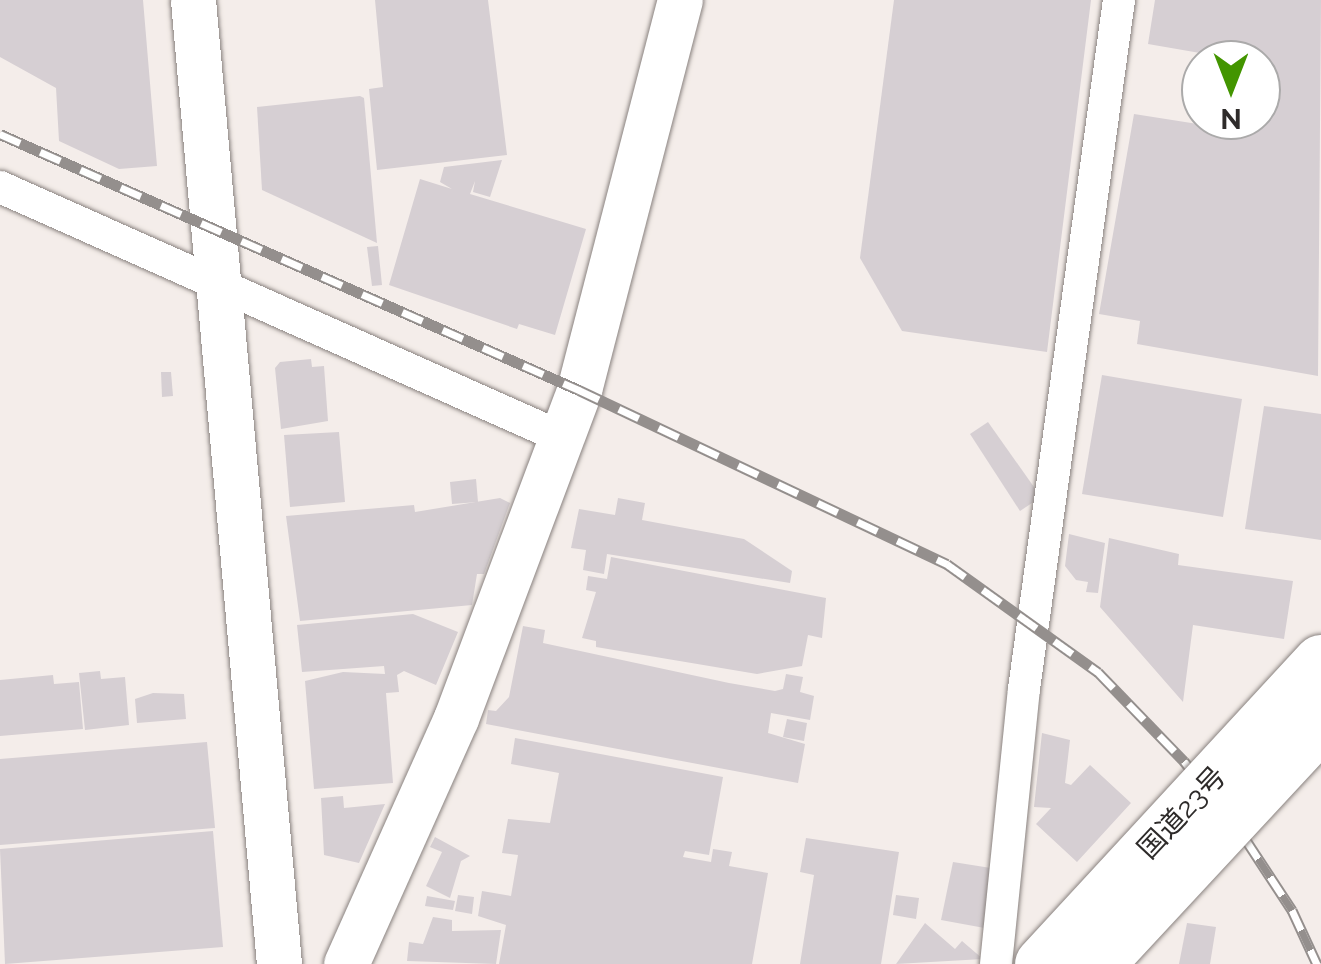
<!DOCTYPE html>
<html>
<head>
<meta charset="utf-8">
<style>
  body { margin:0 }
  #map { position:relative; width:1321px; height:964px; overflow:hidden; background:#f4edea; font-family:Raleway,"Noto Sans JP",sans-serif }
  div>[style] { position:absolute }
  .building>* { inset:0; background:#d6cfd3 }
  .roads { filter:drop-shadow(0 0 2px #89827f) drop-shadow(0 0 2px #89827f) }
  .street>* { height:32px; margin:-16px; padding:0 16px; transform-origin:16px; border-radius:16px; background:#fff }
  .secondary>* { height:45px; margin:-22.5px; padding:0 22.5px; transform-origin:22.5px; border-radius:22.5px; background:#fff }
  .rail>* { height:11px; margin-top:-5.5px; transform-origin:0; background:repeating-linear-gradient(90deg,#fff 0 22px,#948f8d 0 44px); box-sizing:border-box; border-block:2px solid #948f8d }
  .bridges { filter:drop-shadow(0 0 2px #89827f) drop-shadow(0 0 2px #89827f) }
  .highway-bridge>* { height:55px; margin:-27.5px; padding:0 27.5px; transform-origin:27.5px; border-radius:27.5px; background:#fff }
  span { translate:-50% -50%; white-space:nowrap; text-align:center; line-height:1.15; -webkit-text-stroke:8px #fff; paint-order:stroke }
  .street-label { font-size:28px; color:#2e2b2a }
  .north { position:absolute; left:1181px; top:40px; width:100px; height:100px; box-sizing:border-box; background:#fff; border:2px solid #abaaaa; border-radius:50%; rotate:180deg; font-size:28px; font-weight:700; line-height:40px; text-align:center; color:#2e2b2a }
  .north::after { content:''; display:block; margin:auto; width:35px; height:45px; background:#439500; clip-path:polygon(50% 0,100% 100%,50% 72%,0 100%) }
</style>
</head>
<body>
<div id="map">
  <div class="building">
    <i style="clip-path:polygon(0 0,143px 0,157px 166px,119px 169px,59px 141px,56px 88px,0 57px)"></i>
    <i style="clip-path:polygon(375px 0,488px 0,507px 155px,377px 170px,369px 89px,383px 87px)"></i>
    <i style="clip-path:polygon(894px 0,1091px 0,1047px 352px,902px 331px,860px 258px)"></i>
    <i style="clip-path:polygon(1155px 0,1321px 0,1318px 376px,1137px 344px,1140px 321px,1099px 314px,1134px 114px,1223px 128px,1224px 120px,1261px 120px,1261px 60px,1219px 55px,1199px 60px,1200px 53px,1148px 44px)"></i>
    <i style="clip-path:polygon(360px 96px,364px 98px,377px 243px,262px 190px,257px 107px)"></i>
    <i style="clip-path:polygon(502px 160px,490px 197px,473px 192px,475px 181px,470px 194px,586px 229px,555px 335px,519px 324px,517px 329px,389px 285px,420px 179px,452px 189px,440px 182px,444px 167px)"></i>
    <i style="clip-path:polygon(378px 246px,382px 285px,372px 286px,367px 247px)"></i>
    <i style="clip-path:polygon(311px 359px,312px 367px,324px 366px,328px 421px,281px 429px,275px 368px,280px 362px)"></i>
    <i style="clip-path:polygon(161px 372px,171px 372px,173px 396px,162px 397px)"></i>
    <i style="clip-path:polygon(1102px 375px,1242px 399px,1223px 517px,1082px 494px)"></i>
    <i style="clip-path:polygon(1264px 406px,1321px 414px,1321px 540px,1245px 529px)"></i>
    <i style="clip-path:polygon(988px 422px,1041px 497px,1020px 511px,970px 434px)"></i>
    <i style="clip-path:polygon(339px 432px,345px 502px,290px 507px,284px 435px)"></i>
    <i style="clip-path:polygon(476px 479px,478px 502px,452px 504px,450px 482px)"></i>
    <i style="clip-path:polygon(500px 498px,510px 503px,484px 574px,477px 574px,472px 605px,300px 621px,286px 516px,414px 505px,415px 512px)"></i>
    <i style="clip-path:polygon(618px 498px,645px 503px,642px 520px,744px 539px,792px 571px,790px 583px,607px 554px,604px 574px,583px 570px,586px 550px,571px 548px,579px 509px,615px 515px)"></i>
    <i style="clip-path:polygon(1069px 534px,1105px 543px,1098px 593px,1086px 592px,1088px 582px,1076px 580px,1065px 566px)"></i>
    <i style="clip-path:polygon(1109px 538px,1179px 554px,1178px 565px,1293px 581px,1284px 639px,1193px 625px,1183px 702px,1100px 607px)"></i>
    <i style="clip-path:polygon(611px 557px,826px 598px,822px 638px,808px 635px,802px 666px,757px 674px,596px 647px,596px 641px,582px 638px,596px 592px,586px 590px,588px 576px,607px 579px)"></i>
    <i style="clip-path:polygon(413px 614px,458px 632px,436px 685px,404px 671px,397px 675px,399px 692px,386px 693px,393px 783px,314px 789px,305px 681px,343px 672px,385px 674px,384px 666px,302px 672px,297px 625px)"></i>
    <i style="clip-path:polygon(523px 626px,545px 630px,543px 643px,729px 683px,775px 691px,783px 689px,786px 674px,803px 677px,800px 692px,814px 696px,810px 720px,771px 713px,768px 733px,805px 744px,798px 783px,486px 724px,488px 710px,496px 711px,509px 697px)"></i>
    <i style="clip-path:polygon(100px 671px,101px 679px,125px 677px,129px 725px,85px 730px,79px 673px)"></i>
    <i style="clip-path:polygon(53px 675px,54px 684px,79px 682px,83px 729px,0 736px,0 680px)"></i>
    <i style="clip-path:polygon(153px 693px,184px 694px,186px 719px,137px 723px,135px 699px)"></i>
    <i style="clip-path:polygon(787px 719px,807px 723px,804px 741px,783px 737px)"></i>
    <i style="clip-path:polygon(1042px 733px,1070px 740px,1065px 783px,1071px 785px,1090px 765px,1131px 803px,1077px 862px,1036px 824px,1051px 808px,1034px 807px)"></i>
    <i style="clip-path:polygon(515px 738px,723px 777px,709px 855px,685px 851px,683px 857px,711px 862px,713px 849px,732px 852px,729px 866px,768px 873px,752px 964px,499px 964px,506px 925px,478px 916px,482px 891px,511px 896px,518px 855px,502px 853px,508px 819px,550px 823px,559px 773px,511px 764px)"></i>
    <i style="clip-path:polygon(207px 742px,215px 828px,0 845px,0 759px)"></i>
    <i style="clip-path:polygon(343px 796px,344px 808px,385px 804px,359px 863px,324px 855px,321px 798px)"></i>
    <i style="clip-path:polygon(213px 831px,223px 947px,5px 964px,0 849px)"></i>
    <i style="clip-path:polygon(435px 837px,470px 856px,461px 861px,450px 898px,426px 886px,442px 852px,430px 847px)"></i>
    <i style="clip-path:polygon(806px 838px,899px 852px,881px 964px,800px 964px,814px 875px,800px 872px)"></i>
    <i style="clip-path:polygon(953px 862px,997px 869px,990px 929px,941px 920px)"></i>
    <i style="clip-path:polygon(458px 895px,474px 897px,472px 914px,455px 911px)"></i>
    <i style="clip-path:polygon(896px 895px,919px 898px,916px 919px,893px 915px)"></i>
    <i style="clip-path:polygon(427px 896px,455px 901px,453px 910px,425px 906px)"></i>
    <i style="clip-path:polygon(433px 917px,452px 920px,452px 931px,501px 930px,496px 964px,407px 961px,409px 942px,423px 944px)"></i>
    <i style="clip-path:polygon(925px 923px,955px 949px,962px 941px,983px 959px,896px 964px)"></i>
    <i style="clip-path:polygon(1187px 923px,1216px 927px,1210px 964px,1179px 964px)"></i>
  </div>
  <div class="roads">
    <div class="street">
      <i style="left:0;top:187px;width:614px;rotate:24.02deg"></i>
      <i style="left:996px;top:964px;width:276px;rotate:-84.2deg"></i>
      <i style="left:1024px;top:689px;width:696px;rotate:-82.15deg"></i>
    </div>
    <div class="secondary">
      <i style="left:193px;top:0;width:968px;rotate:84.9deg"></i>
      <i style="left:346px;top:964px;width:269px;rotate:-65.9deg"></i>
      <i style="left:456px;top:718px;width:350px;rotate:-69.4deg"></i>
      <i style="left:579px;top:390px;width:403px;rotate:-75.5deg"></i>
    </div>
  </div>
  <div class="rail">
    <i style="left:0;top:134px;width:633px;rotate:23.85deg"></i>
    <i style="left:579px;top:390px;width:407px;rotate:25.3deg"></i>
    <i style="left:947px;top:564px;width:186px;rotate:35.6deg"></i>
    <i style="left:1098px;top:672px;width:124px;rotate:46deg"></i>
    <i style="left:1184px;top:761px;width:100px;rotate:51.9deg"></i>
    <i style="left:1246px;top:840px;width:84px;rotate:56.7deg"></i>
    <i style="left:1292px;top:910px;width:60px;rotate:65.2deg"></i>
  </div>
  <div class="bridges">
    <div class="highway-bridge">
      <i style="left:1042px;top:964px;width:411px;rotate:-47.3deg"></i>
      <i style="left:1096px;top:964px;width:330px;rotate:-47.1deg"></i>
    </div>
  </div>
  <div class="street-label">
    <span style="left:1182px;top:813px;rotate:-47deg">国道23号</span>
  </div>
  <div class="north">N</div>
</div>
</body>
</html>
